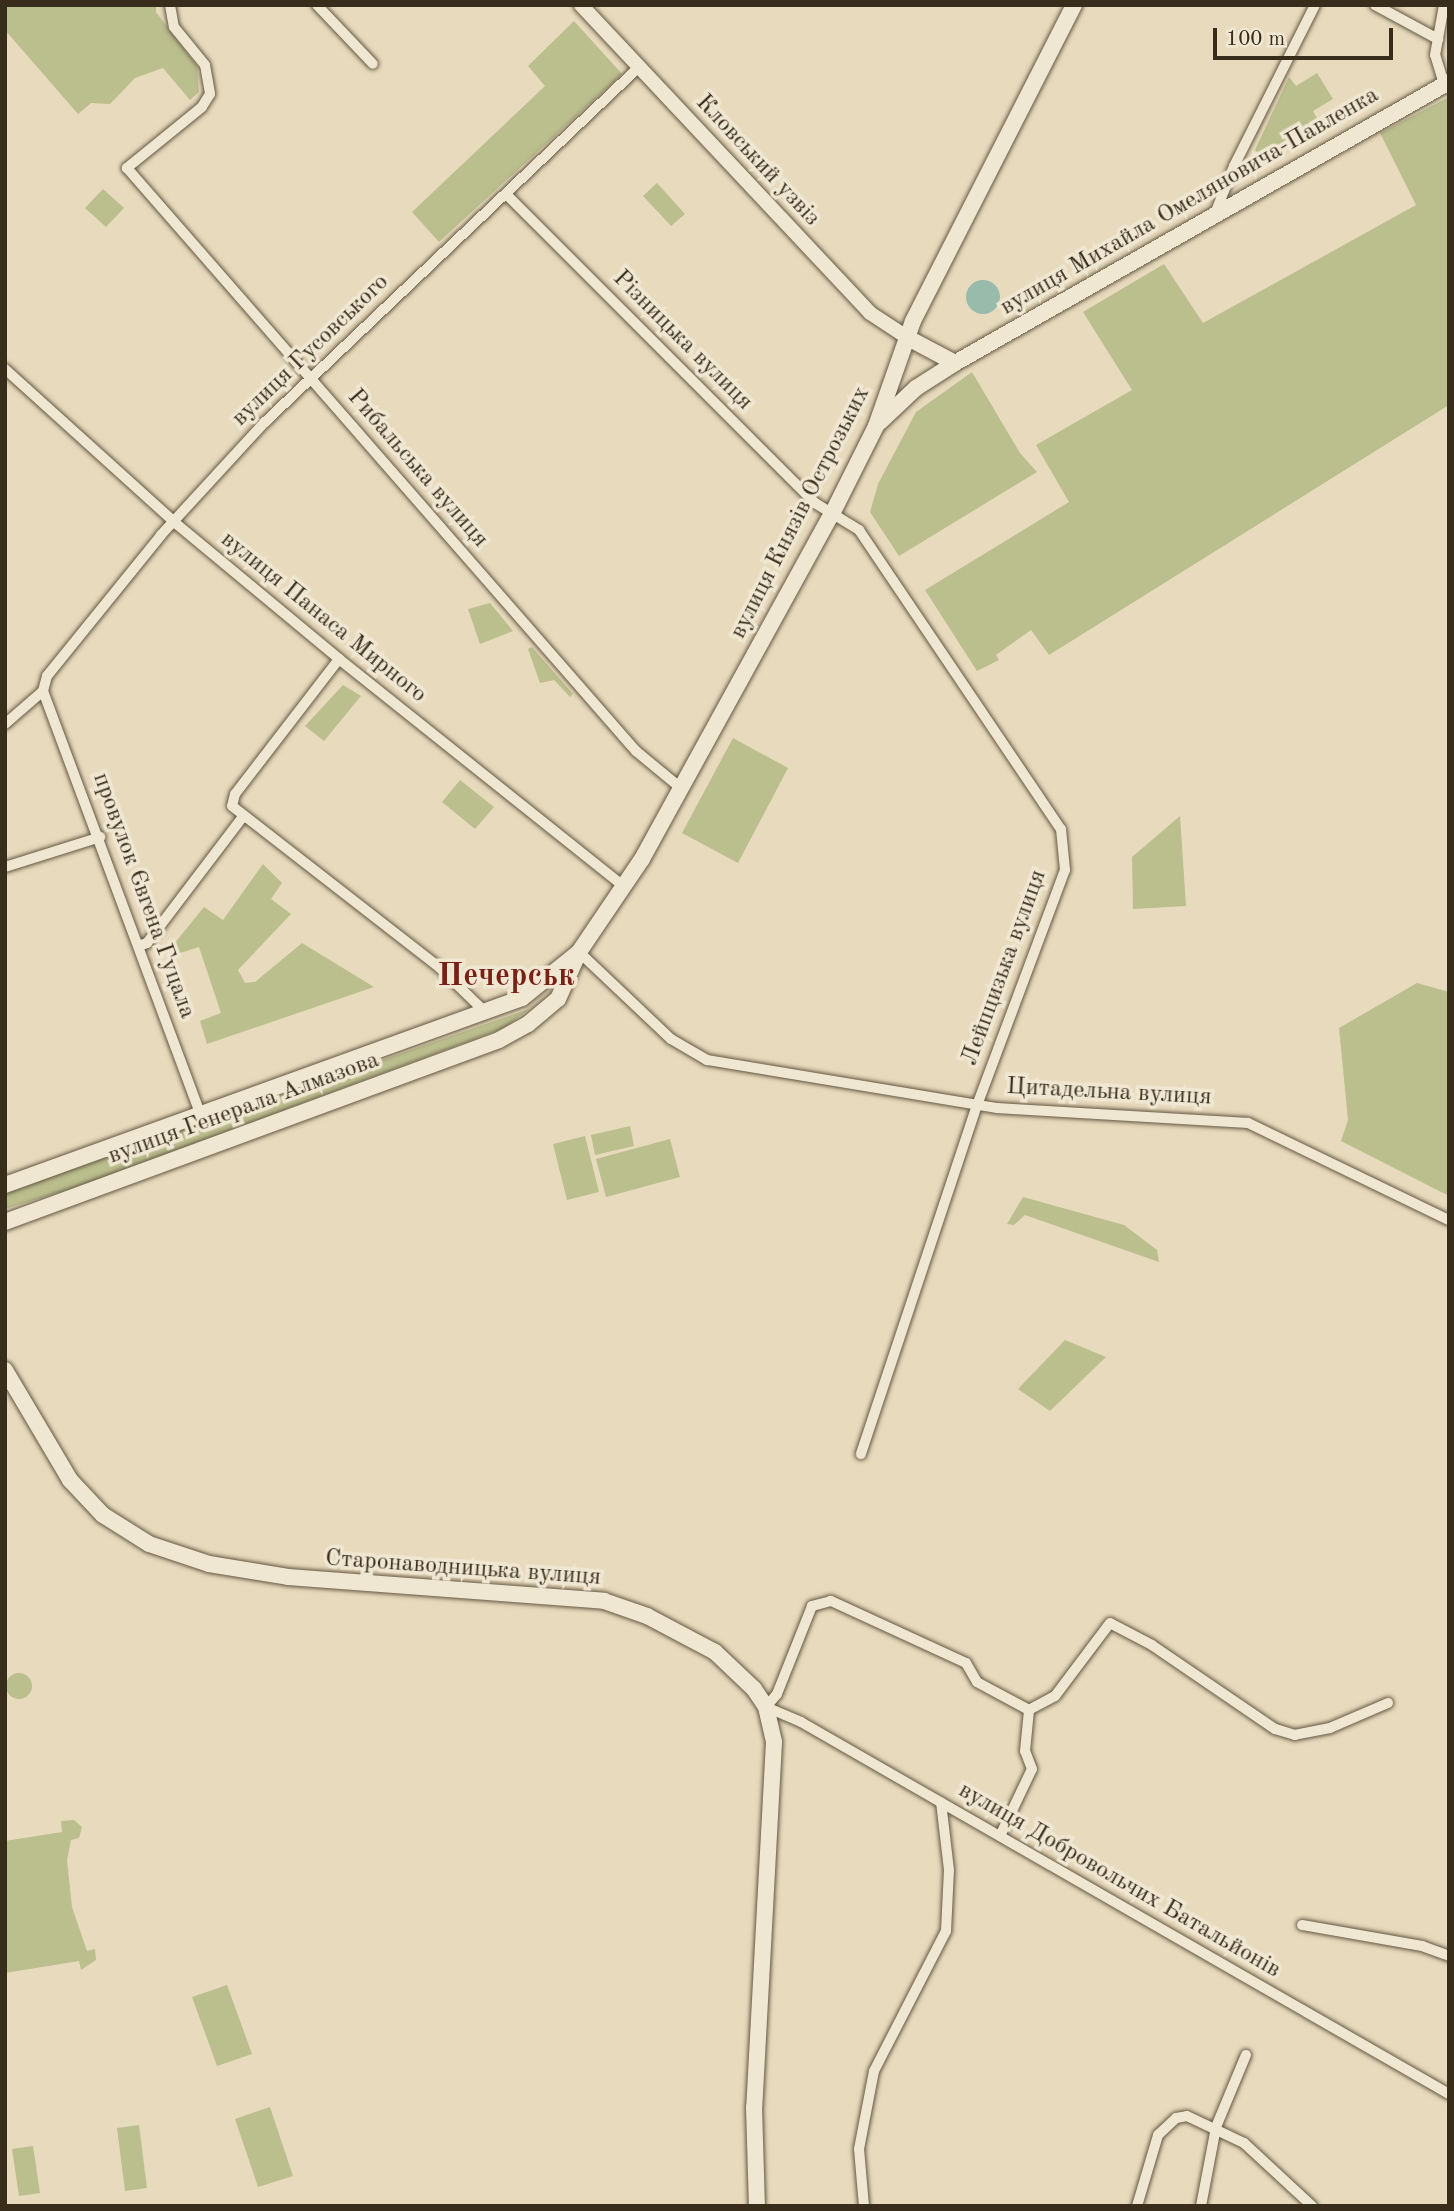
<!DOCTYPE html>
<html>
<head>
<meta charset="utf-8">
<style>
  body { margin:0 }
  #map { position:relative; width:1454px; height:2211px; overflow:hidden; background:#e8dabc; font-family:"Old Standard TT",serif }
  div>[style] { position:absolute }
  .green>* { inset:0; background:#bbbe8d }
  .round { border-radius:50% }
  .water>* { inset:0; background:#98bbac }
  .roads { filter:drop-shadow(0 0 2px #645843) drop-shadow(0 0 2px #645843) }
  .minor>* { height:10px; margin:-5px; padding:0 5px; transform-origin:5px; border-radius:5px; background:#f0e7d3 }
  .tertiary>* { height:14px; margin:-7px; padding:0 7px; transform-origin:7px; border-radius:7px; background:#f0e7d3 }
  .secondary>* { height:16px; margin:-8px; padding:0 8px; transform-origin:8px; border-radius:8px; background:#f0e7d3 }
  span { translate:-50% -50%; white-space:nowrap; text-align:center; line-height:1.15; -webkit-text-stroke:7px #f0e7d3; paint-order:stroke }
  .street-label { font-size:24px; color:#382c1b }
  .district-label { font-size:32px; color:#7a1f14; font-weight:700 }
  .frame { position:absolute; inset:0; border:7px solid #382c1b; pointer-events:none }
  .scale { position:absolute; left:1213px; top:28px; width:180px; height:32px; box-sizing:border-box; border:4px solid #382c1b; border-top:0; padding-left:9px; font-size:21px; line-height:24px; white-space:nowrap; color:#382c1b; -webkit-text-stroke:5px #f0e7d3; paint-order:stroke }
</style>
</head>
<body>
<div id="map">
  <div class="green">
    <i style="clip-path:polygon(5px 5px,156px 5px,156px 12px,197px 66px,199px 92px,190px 100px,163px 68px,135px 78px,110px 104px,91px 103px,78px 114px,5px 30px)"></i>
    <i style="clip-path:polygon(574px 21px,622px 74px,439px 242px,412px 212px,545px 86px,528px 66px)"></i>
    <i style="clip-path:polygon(1317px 73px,1333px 99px,1313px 111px,1319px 122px,1260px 155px,1255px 150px,1289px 77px,1296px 86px)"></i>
    <i style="clip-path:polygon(1449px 97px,1449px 405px,1049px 655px,1031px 630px,996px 655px,999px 660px,977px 671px,925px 590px,1069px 502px,1036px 445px,1132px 390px,1083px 312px,1164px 264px,1203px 323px,1416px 205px,1380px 133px)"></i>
    <i style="clip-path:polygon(657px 183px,685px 214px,671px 226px,643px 196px)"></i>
    <i style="clip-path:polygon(103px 189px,124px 208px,106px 227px,85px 208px)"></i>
    <i style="clip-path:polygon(972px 372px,1020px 453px,1037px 472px,899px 556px,870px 512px,878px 484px,916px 412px)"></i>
    <i style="clip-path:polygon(490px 603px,513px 631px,480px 644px,468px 609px)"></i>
    <i style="clip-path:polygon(532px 647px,573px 694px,570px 697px,554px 680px,540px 683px,528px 649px)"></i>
    <i style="clip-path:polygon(343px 685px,361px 696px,324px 741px,305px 726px)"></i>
    <i style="clip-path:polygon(733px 738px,788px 768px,738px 863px,682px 833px)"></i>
    <i style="clip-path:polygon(460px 780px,494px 807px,475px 829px,442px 802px)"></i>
    <i style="clip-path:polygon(1180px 816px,1186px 906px,1133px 909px,1132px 857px)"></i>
    <i style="clip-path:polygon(263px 864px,282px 883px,271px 899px,291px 914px,238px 970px,245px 983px,255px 982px,302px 943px,374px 987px,207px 1044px,200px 1021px,221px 1013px,199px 947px,177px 954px,174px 944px,204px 907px,223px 920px)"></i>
    <i style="clip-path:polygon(1417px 983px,1449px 992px,1449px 1196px,1341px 1141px,1348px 1120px,1339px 1028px)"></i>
    <i style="clip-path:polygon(529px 1009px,504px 1028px,77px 1187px,5px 1209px,5px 1191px)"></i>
    <i style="clip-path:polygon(630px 1126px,634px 1146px,595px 1155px,591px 1135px)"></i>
    <i style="clip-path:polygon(585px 1136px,599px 1192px,567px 1200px,553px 1144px)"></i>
    <i style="clip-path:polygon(670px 1139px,680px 1177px,606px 1197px,596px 1159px)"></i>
    <i style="clip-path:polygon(1023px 1197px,1124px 1225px,1157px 1250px,1159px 1262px,1025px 1215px,1014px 1225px,1007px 1224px)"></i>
    <i style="clip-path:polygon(1065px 1340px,1106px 1357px,1050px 1411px,1018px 1389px)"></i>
    <i class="round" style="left:6px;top:1673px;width:26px;height:26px"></i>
    <i style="clip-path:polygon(74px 1820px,82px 1827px,79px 1838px,71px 1840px,67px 1860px,72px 1907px,87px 1951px,95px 1949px,96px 1960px,81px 1970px,79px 1961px,5px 1973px,5px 1841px,62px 1832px,61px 1821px)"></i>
    <i style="clip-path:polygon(227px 1985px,252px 2054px,217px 2066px,192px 1997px)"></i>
    <i style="clip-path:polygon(270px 2107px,293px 2176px,258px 2187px,235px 2119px)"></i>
    <i style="clip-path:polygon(139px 2125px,147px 2188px,125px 2191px,117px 2128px)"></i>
    <i style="clip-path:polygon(33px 2146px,40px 2193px,19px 2196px,12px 2149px)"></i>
  </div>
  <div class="water">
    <i class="round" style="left:966px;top:280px;width:34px;height:34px"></i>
  </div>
  <div class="roads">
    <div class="minor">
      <i style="left:170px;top:5px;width:22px;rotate:80deg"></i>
      <i style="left:174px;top:27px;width:49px;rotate:50.8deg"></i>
      <i style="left:205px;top:65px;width:29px;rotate:80deg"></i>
      <i style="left:210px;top:94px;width:15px;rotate:122deg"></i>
      <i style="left:202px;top:107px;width:97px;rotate:140.9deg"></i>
      <i style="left:127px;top:168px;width:774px;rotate:48.88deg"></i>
      <i style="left:636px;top:751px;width:60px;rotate:39.6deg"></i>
      <i style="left:317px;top:5px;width:81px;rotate:46.5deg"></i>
      <i style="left:1375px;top:5px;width:72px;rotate:28.4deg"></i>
      <i style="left:1444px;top:84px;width:30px;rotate:-107deg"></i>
      <i style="left:1435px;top:55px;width:51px;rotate:-79.8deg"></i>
      <i style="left:506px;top:194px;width:437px;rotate:45deg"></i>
      <i style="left:815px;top:503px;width:52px;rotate:31.5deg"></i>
      <i style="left:859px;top:530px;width:361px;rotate:56deg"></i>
      <i style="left:1061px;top:829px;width:41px;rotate:84.4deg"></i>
      <i style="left:1065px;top:870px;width:251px;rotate:110.5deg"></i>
      <i style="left:977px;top:1105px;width:368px;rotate:108.4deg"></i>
      <i style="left:1216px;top:211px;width:48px;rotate:-68.2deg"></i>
      <i style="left:1234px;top:166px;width:180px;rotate:-63.3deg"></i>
      <i style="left:5px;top:369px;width:227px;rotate:42.1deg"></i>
      <i style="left:173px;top:521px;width:216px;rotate:39.7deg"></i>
      <i style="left:339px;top:659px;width:366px;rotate:38.6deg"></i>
      <i style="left:339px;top:659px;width:170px;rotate:127.6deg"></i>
      <i style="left:235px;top:794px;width:12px;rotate:104deg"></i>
      <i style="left:232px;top:806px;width:264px;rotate:37.9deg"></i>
      <i style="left:440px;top:968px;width:62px;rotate:44.3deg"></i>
      <i style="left:43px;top:691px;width:16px;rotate:-75deg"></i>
      <i style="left:47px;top:676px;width:181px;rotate:-51deg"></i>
      <i style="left:161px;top:535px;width:154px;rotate:-47.4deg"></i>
      <i style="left:265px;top:422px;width:516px;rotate:-43.51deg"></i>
      <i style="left:43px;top:691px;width:453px;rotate:69.6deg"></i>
      <i style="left:5px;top:724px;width:50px;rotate:-41deg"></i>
      <i style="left:5px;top:867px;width:100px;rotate:-17.5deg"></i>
      <i style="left:139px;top:946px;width:9px;rotate:-21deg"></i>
      <i style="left:147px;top:943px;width:157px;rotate:-52.8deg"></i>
      <i style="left:579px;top:952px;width:127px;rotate:43.4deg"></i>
      <i style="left:671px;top:1039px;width:42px;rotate:30.3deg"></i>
      <i style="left:707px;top:1060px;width:294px;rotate:9.4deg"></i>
      <i style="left:997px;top:1108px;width:251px;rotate:3.4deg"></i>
      <i style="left:1248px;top:1123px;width:223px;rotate:25.8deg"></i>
      <i style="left:1388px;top:1703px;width:63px;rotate:156.7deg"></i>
      <i style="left:1330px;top:1728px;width:36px;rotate:169deg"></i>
      <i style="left:1295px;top:1735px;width:21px;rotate:-163deg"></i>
      <i style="left:1275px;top:1729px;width:149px;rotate:-145.7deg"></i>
      <i style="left:1152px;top:1645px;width:47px;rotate:-152.4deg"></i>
      <i style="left:1110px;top:1623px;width:91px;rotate:127deg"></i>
      <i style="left:1055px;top:1696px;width:30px;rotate:152deg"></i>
      <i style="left:1029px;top:1710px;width:59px;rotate:-151.7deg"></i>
      <i style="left:977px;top:1682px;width:22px;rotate:-120deg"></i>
      <i style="left:966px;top:1663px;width:149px;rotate:-155.3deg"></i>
      <i style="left:831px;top:1601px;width:20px;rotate:165deg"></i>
      <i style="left:812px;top:1606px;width:95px;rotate:111.7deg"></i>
      <i style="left:777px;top:1694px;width:17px;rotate:130deg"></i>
      <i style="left:766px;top:1707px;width:38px;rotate:23deg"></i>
      <i style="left:801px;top:1722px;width:747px;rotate:29.86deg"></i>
      <i style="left:1000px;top:1836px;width:74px;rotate:-64.5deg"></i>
      <i style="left:1032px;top:1769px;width:19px;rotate:-111deg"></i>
      <i style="left:1025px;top:1751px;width:41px;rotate:-84.4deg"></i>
      <i style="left:1302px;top:1925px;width:122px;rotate:9.9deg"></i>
      <i style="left:1422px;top:1946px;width:29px;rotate:20deg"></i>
      <i style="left:864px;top:2206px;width:57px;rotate:-95deg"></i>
      <i style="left:859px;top:2149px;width:79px;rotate:-79.1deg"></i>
      <i style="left:874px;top:2071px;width:157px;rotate:-62.8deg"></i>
      <i style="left:946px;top:1931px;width:61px;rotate:-87.2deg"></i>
      <i style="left:949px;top:1870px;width:68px;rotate:-96.7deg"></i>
      <i style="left:1137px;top:2206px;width:74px;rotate:-73.5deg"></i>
      <i style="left:1158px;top:2135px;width:25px;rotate:-43deg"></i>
      <i style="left:1176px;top:2118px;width:11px;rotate:-10deg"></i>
      <i style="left:1187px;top:2116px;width:63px;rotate:25.3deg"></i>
      <i style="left:1244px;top:2143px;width:93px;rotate:42.8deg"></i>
      <i style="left:1201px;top:2206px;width:80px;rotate:-79.2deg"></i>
      <i style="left:1216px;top:2127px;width:78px;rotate:-67.4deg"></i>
    </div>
    <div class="tertiary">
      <i style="left:581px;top:5px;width:422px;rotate:46.8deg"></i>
      <i style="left:870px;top:313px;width:45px;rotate:33.3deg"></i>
    </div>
    <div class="secondary">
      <i style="left:908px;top:338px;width:53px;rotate:28deg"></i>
      <i style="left:880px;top:422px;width:50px;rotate:-43.4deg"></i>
      <i style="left:916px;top:388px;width:46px;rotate:-32.7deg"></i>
      <i style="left:955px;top:363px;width:568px;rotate:-29.63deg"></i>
      <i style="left:5px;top:1185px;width:550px;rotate:-19.89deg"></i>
      <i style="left:522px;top:998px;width:73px;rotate:-38.9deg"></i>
      <i style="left:579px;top:952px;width:112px;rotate:-55.9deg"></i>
      <i style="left:642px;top:859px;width:394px;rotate:-61.2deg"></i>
      <i style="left:832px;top:514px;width:98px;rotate:-63.4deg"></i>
      <i style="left:876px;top:426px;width:111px;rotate:-70.6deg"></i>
      <i style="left:913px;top:321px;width:355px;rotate:-63deg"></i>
      <i style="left:5px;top:1222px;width:526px;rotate:-20.22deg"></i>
      <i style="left:499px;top:1040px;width:33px;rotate:-29deg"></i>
      <i style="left:528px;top:1024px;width:39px;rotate:-40deg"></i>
      <i style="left:558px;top:999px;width:51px;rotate:-65.9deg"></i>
      <i style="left:5px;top:1370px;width:128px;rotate:59.4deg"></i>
      <i style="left:70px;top:1480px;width:48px;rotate:46.7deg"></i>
      <i style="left:103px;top:1515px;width:54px;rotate:32.2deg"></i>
      <i style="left:149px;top:1544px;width:63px;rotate:18.4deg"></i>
      <i style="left:209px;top:1564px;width:80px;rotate:9.3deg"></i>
      <i style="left:288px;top:1577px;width:317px;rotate:4.3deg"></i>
      <i style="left:604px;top:1601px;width:46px;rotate:19.2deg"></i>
      <i style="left:647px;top:1616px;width:77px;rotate:27.9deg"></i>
      <i style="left:715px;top:1652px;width:54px;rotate:43.5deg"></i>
      <i style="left:754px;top:1689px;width:22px;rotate:56deg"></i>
      <i style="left:766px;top:1707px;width:36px;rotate:77deg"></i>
      <i style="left:774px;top:1742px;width:366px;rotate:93.1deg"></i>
      <i style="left:754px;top:2107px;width:99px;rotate:88.3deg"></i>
    </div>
  </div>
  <div class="street-label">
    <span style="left:757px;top:161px;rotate:47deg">Кловський узвіз</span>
    <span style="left:1190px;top:202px;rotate:-30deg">вулиця Михайла Омеляновича-Павленка</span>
    <span style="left:682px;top:341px;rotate:45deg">Різницька вулиця</span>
    <span style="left:311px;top:351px;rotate:-44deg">вулиця Гусовського</span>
    <span style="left:417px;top:469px;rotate:49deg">Рибальська вулиця</span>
    <span style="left:801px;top:513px;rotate:-63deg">вулиця Князів Острозьких</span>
    <span style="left:323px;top:618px;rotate:39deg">вулиця Панаса Мирного</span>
    <span style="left:143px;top:896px;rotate:70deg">провулок Євгена Гуцала</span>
    <span style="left:1005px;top:968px;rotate:-70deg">Лейпцизька вулиця</span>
    <span style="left:1109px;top:1093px;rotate:3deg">Цитадельна вулиця</span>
    <span style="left:244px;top:1109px;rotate:-20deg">вулиця Генерала Алмазова</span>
    <span style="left:463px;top:1569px;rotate:4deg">Старонаводницька вулиця</span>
    <span style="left:1119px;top:1881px;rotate:30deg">вулиця Добровольчих Батальйонів</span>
  </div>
  <div class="district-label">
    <span style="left:506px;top:977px">Печерськ</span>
  </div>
  <div class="frame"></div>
  <div class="scale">100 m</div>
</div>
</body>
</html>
